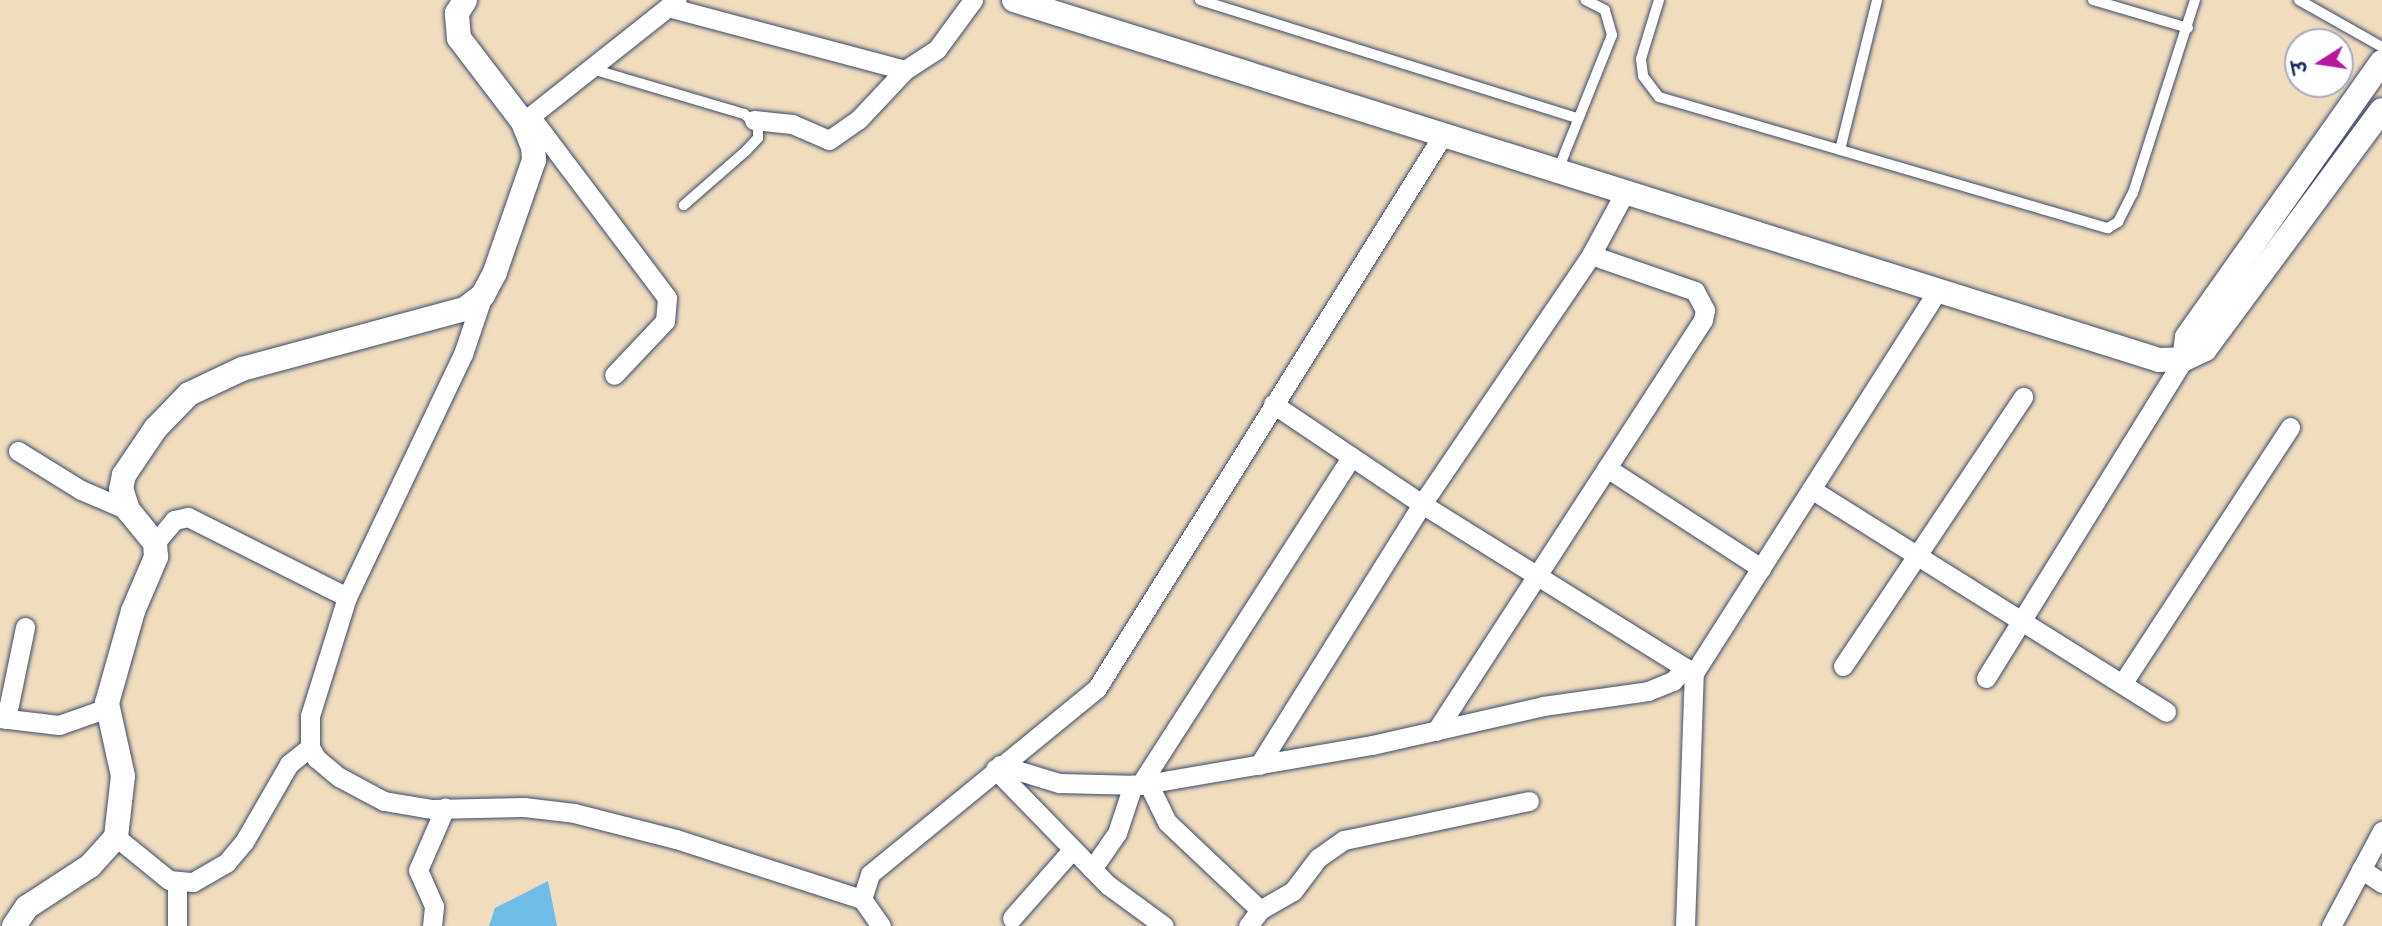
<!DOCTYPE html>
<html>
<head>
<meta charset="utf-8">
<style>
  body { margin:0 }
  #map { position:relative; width:2382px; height:926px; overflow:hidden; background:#f1ddbd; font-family:Caveat,"Playpen Sans Deva",sans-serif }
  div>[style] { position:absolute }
  .water>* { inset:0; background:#6fbce9 }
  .roads { filter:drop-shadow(0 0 2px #3b496c) drop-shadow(0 0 2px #3b496c) }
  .service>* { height:10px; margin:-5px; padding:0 5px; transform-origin:5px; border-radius:5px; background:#fff }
  .minor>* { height:19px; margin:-9.5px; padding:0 9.5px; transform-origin:9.5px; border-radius:9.5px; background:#fff }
  .tertiary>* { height:24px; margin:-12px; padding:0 12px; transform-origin:12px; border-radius:12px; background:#fff }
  span { translate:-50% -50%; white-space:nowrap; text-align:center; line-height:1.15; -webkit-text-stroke:7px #fff; paint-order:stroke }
  .north { position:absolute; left:2284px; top:28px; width:70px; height:70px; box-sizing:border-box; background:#fff; border:2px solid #a4acbf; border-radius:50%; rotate:258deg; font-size:19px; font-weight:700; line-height:28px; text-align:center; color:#1b2f5e }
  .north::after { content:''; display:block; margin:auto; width:24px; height:32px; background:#b5179e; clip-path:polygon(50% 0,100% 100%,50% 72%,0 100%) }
</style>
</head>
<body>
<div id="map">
  <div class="water">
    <i style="clip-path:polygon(548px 881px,557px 926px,489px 926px,495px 908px)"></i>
  </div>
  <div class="roads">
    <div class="service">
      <i style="left:1200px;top:0;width:394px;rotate:17.4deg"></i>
      <i style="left:1659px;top:0;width:62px;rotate:107deg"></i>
      <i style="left:1641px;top:59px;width:17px;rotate:83deg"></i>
      <i style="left:1643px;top:76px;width:26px;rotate:53deg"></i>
      <i style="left:1659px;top:97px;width:468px;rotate:16.3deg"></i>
      <i style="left:2108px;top:228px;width:12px;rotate:-31deg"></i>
      <i style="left:2118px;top:222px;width:33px;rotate:-63deg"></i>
      <i style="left:2133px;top:193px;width:203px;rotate:-72.2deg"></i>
      <i style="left:2093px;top:0;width:99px;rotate:16.4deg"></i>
      <i style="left:2299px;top:0;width:95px;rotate:29.5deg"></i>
      <i style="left:592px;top:69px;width:159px;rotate:16.5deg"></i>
      <i style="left:744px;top:114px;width:18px;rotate:38deg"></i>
      <i style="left:758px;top:125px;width:13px;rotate:90deg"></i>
      <i style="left:758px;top:138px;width:16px;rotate:133deg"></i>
      <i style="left:747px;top:150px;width:84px;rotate:138.9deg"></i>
      <i style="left:1840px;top:150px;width:154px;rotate:-76.1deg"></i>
      <i style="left:1558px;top:170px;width:145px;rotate:-68.2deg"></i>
      <i style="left:1612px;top:35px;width:26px;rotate:-106deg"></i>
      <i style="left:1605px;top:10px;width:22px;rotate:-153deg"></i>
    </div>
    <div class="minor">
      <i style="left:668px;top:7px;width:245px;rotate:14.9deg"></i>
      <i style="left:905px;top:70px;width:38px;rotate:-33deg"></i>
      <i style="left:937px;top:49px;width:61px;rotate:-53.7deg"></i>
      <i style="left:530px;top:116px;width:228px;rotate:53deg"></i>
      <i style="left:667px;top:298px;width:23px;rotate:95deg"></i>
      <i style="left:665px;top:321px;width:74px;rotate:133.4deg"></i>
      <i style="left:754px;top:120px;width:38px;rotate:6deg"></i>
      <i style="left:792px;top:124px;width:40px;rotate:23.4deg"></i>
      <i style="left:829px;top:140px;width:35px;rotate:-35deg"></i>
      <i style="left:858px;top:120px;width:69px;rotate:-46.8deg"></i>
      <i style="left:523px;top:122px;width:196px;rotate:-38.4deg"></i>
      <i style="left:483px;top:295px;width:62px;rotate:108.7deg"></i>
      <i style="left:463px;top:354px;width:269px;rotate:115.5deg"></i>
      <i style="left:347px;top:597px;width:125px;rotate:107.3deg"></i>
      <i style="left:310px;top:716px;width:31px;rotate:90deg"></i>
      <i style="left:310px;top:747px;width:13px;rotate:61deg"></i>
      <i style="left:316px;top:758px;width:30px;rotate:40deg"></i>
      <i style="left:339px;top:777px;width:51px;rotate:28.1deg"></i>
      <i style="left:384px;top:801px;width:49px;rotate:9.5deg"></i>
      <i style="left:432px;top:809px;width:92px;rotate:-1.2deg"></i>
      <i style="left:524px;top:807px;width:50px;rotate:6.8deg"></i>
      <i style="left:574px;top:813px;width:105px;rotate:14.3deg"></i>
      <i style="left:676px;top:839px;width:195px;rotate:17.9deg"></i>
      <i style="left:1273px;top:404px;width:179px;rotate:33.9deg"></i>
      <i style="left:1422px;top:504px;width:320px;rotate:31.9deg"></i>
      <i style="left:18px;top:451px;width:74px;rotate:31.8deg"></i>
      <i style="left:81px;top:490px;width:51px;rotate:23.1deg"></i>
      <i style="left:1607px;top:468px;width:184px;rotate:33deg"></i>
      <i style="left:1811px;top:489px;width:419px;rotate:32.1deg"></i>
      <i style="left:155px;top:543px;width:30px;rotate:-50deg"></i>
      <i style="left:174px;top:520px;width:14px;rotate:-12deg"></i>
      <i style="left:188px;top:517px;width:178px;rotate:26.7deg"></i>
      <i style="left:1843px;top:666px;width:324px;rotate:-56.2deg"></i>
      <i style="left:1986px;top:678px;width:375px;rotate:-58.2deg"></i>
      <i style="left:2122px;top:684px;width:307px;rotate:-56.8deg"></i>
      <i style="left:0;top:718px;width:59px;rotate:6.8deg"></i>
      <i style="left:59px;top:725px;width:51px;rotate:-19.5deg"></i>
      <i style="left:6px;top:719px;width:94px;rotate:-78.3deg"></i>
      <i style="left:1436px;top:731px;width:490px;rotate:-57deg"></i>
      <i style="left:1703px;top:320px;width:10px;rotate:-79deg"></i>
      <i style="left:1705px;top:310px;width:21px;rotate:-118deg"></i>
      <i style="left:1695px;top:291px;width:110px;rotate:-160.9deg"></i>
      <i style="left:1000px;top:765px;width:62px;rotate:17deg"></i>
      <i style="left:1059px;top:783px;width:81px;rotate:1.4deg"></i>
      <i style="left:1140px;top:785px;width:235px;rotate:-9.8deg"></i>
      <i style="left:1372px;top:745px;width:175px;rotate:-12.8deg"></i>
      <i style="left:1543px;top:706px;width:106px;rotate:-8.1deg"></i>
      <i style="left:1648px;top:691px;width:27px;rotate:-22deg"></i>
      <i style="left:1673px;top:681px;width:18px;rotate:-49deg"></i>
      <i style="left:1259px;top:765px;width:308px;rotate:-58deg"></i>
      <i style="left:1422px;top:504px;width:301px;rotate:-55.8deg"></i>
      <i style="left:1591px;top:255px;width:72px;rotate:-61.6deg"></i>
      <i style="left:995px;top:769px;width:162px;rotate:45.8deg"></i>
      <i style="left:1108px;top:885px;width:69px;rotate:36.2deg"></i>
      <i style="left:1148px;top:783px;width:43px;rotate:64deg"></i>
      <i style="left:1167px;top:822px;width:128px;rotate:43.4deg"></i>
      <i style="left:1140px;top:785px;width:390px;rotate:-57.2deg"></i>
      <i style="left:116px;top:837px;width:68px;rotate:39.1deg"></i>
      <i style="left:169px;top:880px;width:24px;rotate:5deg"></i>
      <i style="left:193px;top:882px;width:39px;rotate:-30deg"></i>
      <i style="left:227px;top:862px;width:26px;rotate:-50deg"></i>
      <i style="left:244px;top:842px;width:90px;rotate:-60deg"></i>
      <i style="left:289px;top:764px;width:27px;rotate:-39deg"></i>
      <i style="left:1092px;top:869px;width:44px;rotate:-55.2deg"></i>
      <i style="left:1117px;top:833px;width:51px;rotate:-71.6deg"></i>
      <i style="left:2361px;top:869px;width:25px;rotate:34deg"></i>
      <i style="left:177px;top:884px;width:42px;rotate:90deg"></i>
      <i style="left:1012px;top:918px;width:91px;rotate:-48.6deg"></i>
      <i style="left:432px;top:926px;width:20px;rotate:-84deg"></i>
      <i style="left:434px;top:906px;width:39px;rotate:-114deg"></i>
      <i style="left:418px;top:870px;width:68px;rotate:-66.5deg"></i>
      <i style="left:881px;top:926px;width:33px;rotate:-125deg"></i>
      <i style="left:862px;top:899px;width:26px;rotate:-72deg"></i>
      <i style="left:870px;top:874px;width:293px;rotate:-39.3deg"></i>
      <i style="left:1097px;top:688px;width:652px;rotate:-57.97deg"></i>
      <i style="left:1248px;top:926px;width:20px;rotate:-53deg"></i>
      <i style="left:1260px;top:910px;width:38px;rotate:-30deg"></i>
      <i style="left:1293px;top:891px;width:41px;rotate:-52.9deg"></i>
      <i style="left:1318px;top:858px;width:32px;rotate:-35deg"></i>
      <i style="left:1344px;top:840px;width:189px;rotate:-11.9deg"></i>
      <i style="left:1685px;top:926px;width:253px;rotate:-88deg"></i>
      <i style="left:1694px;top:673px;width:454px;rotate:-57.5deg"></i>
      <i style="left:2331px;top:926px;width:108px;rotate:-61.8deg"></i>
    </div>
    <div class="tertiary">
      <i style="left:1014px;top:0;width:1200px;rotate:17.45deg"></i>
      <i style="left:2159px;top:360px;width:25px;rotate:-2deg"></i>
      <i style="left:2184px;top:359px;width:23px;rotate:-25deg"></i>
      <i style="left:2205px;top:349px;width:297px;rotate:-53.5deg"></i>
      <i style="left:2184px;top:359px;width:22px;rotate:-82deg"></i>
      <i style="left:2187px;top:337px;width:337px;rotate:-54.7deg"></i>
      <i style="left:14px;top:926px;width:23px;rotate:-56deg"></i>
      <i style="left:27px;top:907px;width:75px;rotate:-33.1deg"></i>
      <i style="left:90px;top:866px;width:39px;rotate:-48deg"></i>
      <i style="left:116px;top:837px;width:61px;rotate:-83.5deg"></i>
      <i style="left:123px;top:776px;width:75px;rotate:-102.4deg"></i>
      <i style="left:107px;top:703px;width:96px;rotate:-74.2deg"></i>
      <i style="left:133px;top:611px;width:59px;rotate:-66.9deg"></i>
      <i style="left:156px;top:557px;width:14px;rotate:-94deg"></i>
      <i style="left:155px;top:543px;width:43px;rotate:-129.3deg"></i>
      <i style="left:128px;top:510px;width:22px;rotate:-108deg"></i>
      <i style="left:121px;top:489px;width:14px;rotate:-78deg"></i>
      <i style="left:124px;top:475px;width:57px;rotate:-55.8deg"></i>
      <i style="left:156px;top:428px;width:47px;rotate:-45.9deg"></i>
      <i style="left:189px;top:394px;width:59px;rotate:-25.3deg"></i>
      <i style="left:242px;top:369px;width:231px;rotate:-15.1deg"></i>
      <i style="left:465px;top:309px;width:23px;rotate:-38deg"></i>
      <i style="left:483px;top:295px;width:26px;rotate:-62deg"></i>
      <i style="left:495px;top:272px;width:119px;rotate:-70.8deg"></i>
      <i style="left:534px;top:160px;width:13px;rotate:-94deg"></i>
      <i style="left:533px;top:147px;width:27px;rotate:-112deg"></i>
      <i style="left:523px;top:122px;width:106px;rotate:-127.3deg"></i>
      <i style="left:459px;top:38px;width:25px;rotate:-95deg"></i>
      <i style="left:457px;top:13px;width:15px;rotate:-58deg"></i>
    </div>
  </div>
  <div class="north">उ</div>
</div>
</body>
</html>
